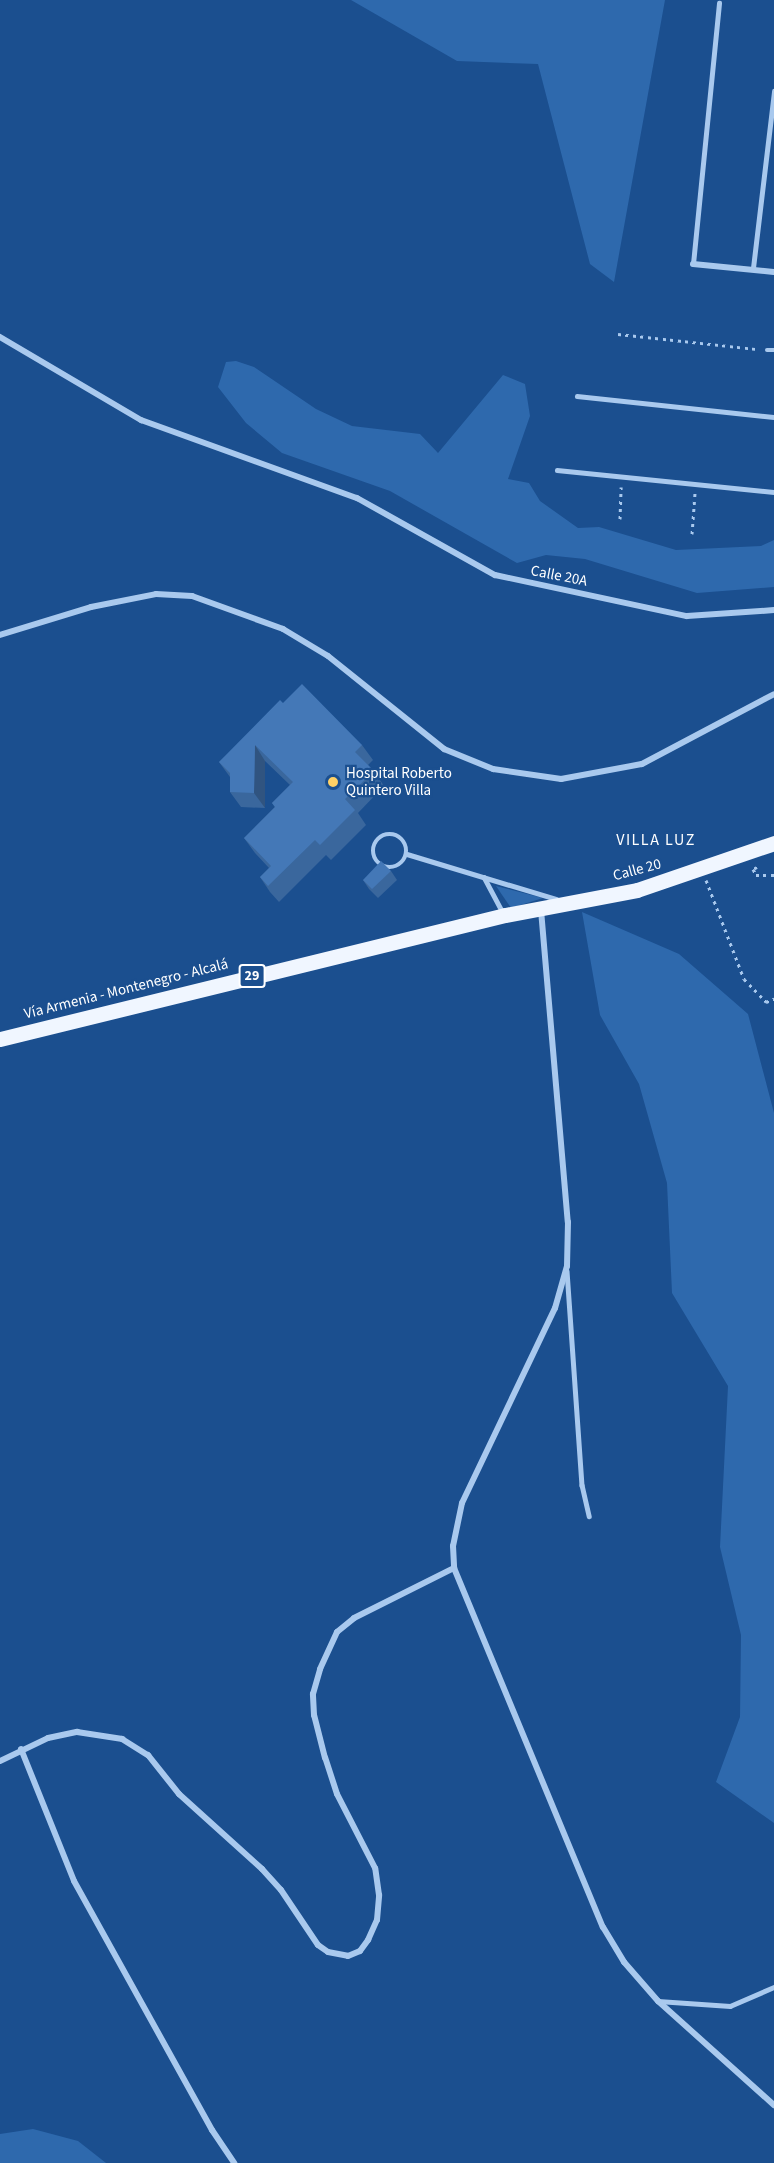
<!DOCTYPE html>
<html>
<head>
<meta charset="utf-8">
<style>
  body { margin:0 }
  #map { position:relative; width:774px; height:2163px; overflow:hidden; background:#1b4f8f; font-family:"Source Sans 3",sans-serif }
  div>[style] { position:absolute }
  .green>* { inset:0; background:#2e69ad }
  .path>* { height:3px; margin-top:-1.5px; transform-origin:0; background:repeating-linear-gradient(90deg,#a9c9ee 0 3px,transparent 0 7.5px) }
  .lane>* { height:4.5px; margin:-2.25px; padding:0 2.25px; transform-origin:2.25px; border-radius:2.25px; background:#a9c9ee }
  .lane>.ring { margin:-2.25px; padding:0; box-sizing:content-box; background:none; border:4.5px solid #a9c9ee; border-radius:50% }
  .street>* { height:6px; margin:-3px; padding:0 3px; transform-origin:3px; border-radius:3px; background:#a9c9ee }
  .primary>* { height:15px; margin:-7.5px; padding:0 7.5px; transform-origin:7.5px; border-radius:7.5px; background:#f0f6ff }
  .wall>* { inset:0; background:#3a679d }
  .shaded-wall>* { inset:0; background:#305480 }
  .building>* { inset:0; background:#4478b7 }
  .dots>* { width:16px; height:16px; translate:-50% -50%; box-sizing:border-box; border:3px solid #1b4f8f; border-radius:50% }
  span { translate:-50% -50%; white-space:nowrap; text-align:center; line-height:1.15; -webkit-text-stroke:4.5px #1b4f8f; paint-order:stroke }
  .shield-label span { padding:2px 4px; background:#1b4f8f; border:2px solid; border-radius:4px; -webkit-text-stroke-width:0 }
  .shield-label { font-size:14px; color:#fff; font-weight:700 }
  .street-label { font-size:15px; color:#fff }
  .poi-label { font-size:15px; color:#fff }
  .left { translate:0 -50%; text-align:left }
  .neighbourhood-label { font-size:16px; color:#fff; letter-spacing:1.5px }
</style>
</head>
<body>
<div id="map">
  <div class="green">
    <i style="clip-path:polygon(351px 0,665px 0,614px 282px,590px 264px,538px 64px,457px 61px)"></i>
    <i style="clip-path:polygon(236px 361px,254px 367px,316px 409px,352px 426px,420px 434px,438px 453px,503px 375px,525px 384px,530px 416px,508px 479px,529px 483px,540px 501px,578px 528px,599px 527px,676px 550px,761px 546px,774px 540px,774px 587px,697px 593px,585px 559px,546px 555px,517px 563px,390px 491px,282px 453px,246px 423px,218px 387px,226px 362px)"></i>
    <i style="clip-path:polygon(496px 886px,543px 898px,511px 908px)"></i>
    <i style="clip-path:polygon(582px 912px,679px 954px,748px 1014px,774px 1113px,774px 1823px,716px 1782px,740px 1717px,741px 1635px,720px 1547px,728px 1386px,672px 1293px,667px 1183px,639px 1084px,600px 1015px)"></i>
    <i style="clip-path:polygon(33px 2129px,78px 2141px,106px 2163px,0 2163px,0 2134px)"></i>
  </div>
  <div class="path">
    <i style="left:618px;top:334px;width:140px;rotate:6.2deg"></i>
    <i style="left:620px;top:519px;width:32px;rotate:-88deg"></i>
    <i style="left:692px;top:534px;width:41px;rotate:-85.8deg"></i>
    <i style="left:757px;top:867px;width:4px;rotate:153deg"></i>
    <i style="left:753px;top:869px;width:7px;rotate:63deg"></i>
    <i style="left:756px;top:875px;width:18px"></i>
    <i style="left:706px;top:880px;width:106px;rotate:69deg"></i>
    <i style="left:744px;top:979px;width:32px;rotate:46deg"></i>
    <i style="left:766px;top:1002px;width:9px;rotate:-21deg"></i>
  </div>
  <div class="lane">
    <i style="left:693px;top:264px;width:262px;rotate:-84.3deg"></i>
    <i style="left:753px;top:268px;width:178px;rotate:-83.2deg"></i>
    <i style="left:767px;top:350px;width:7px"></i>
    <i style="left:577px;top:396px;width:198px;rotate:6.1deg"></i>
    <i style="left:557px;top:470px;width:218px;rotate:5.8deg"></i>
    <i class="ring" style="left:373px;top:834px;width:29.5px;height:29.5px"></i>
    <i style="left:407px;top:854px;width:156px;rotate:16.8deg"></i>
    <i style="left:484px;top:877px;width:40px;rotate:62deg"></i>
    <i style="left:567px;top:1271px;width:215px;rotate:86deg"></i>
    <i style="left:582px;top:1485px;width:32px;rotate:77deg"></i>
    <i style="left:658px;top:2001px;width:72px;rotate:4deg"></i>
    <i style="left:730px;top:2006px;width:48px;rotate:-23.4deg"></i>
  </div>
  <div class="street">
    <i style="left:693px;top:264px;width:81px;rotate:5.6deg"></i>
    <i style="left:0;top:337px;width:164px;rotate:30.5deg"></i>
    <i style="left:141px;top:420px;width:230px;rotate:19.9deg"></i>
    <i style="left:357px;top:498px;width:158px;rotate:29.2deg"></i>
    <i style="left:495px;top:575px;width:196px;rotate:12.1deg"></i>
    <i style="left:687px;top:616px;width:87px;rotate:-3.9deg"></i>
    <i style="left:0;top:635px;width:95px;rotate:-17.1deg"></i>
    <i style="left:91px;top:607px;width:66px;rotate:-11.3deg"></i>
    <i style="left:156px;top:594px;width:36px;rotate:3deg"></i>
    <i style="left:192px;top:596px;width:97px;rotate:19.9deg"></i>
    <i style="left:283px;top:629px;width:52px;rotate:31deg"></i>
    <i style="left:328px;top:656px;width:149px;rotate:38.7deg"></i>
    <i style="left:444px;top:749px;width:53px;rotate:22.2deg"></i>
    <i style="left:493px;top:769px;width:69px;rotate:8.4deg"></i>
    <i style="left:561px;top:779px;width:82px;rotate:-10.5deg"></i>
    <i style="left:642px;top:764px;width:149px;rotate:-27.9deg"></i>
    <i style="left:541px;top:910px;width:313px;rotate:85.1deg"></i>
    <i style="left:568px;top:1222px;width:44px;rotate:91.3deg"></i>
    <i style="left:567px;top:1266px;width:44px;rotate:105.9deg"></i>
    <i style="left:555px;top:1308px;width:216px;rotate:115.5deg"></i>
    <i style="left:462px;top:1503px;width:44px;rotate:101.8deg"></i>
    <i style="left:453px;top:1546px;width:22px;rotate:87deg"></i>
    <i style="left:454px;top:1568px;width:389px;rotate:67.5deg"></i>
    <i style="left:603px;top:1927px;width:41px;rotate:59deg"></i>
    <i style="left:624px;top:1962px;width:52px;rotate:48.9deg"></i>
    <i style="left:658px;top:2001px;width:156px;rotate:41.9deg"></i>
    <i style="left:21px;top:1749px;width:142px;rotate:68.1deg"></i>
    <i style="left:74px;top:1881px;width:285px;rotate:61deg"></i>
    <i style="left:212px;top:2130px;width:40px;rotate:56deg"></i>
    <i style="left:0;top:1761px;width:53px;rotate:-25.6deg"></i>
    <i style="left:48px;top:1738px;width:30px;rotate:-12deg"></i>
    <i style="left:77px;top:1732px;width:46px;rotate:8.8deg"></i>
    <i style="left:122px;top:1739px;width:31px;rotate:32deg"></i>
    <i style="left:148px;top:1755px;width:50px;rotate:51.5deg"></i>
    <i style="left:179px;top:1794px;width:112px;rotate:42.1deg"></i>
    <i style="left:262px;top:1869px;width:28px;rotate:48deg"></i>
    <i style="left:281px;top:1890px;width:66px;rotate:56.1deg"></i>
    <i style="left:318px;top:1945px;width:12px;rotate:35deg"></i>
    <i style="left:328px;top:1952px;width:20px;rotate:11deg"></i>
    <i style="left:348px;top:1956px;width:13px;rotate:-23deg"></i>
    <i style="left:360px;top:1951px;width:14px;rotate:-54deg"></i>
    <i style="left:368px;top:1940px;width:22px;rotate:-66deg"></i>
    <i style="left:377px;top:1920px;width:25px;rotate:-85deg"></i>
    <i style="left:379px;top:1895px;width:27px;rotate:-98deg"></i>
    <i style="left:375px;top:1868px;width:83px;rotate:-117.2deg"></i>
    <i style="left:337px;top:1794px;width:38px;rotate:-108deg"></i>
    <i style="left:325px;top:1758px;width:44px;rotate:-104.3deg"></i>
    <i style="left:314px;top:1715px;width:21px;rotate:-93deg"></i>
    <i style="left:313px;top:1694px;width:26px;rotate:-74deg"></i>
    <i style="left:320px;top:1669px;width:41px;rotate:-65.3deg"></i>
    <i style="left:337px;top:1632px;width:22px;rotate:-39deg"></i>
    <i style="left:354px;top:1618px;width:112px;rotate:-26.6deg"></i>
  </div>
  <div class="primary">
    <i style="left:0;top:1039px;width:520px;rotate:-13.8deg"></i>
    <i style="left:505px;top:915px;width:134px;rotate:-10.7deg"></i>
    <i style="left:637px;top:890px;width:145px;rotate:-18.9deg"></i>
  </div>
  <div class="wall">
    <i style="clip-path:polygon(283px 703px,362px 745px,373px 760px,368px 765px,374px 771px,384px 786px,358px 813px,366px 825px,331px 860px,326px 855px,279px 902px,270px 892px,260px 877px,269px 868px,255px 853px,244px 838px,275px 807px,272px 803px,290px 785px,265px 761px,265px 808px,241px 807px,230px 792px,230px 777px,219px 762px)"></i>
    <i style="clip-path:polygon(391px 871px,397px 880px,378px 898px,369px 889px,363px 880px)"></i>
  </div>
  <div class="shaded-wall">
    <i style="clip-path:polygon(255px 745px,265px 761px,265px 808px,254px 793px)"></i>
  </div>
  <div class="building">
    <i style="clip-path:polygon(302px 684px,362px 745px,355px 752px,374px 771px,345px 799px,355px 810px,320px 845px,315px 840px,268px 886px,260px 877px,271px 866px,244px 838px,275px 807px,272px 803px,293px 782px,255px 745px,254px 793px,230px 792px,230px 773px,219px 762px,280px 700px,283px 703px)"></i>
    <i style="clip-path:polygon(381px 861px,391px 871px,372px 889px,363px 880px)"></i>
  </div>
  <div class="dots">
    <i style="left:333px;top:782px;background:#ffd166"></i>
  </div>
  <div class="shield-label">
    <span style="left:252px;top:976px">29</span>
  </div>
  <div class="street-label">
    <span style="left:559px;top:576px;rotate:11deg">Calle 20A</span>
    <span style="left:637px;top:870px;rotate:-15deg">Calle 20</span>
    <span style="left:126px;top:989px;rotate:-14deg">Vía Armenia - Montenegro - Alcalá</span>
  </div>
  <div class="poi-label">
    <span class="left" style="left:346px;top:782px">Hospital Roberto<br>Quintero Villa</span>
  </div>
  <div class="neighbourhood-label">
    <span style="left:656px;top:840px">VILLA LUZ</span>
  </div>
</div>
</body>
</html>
